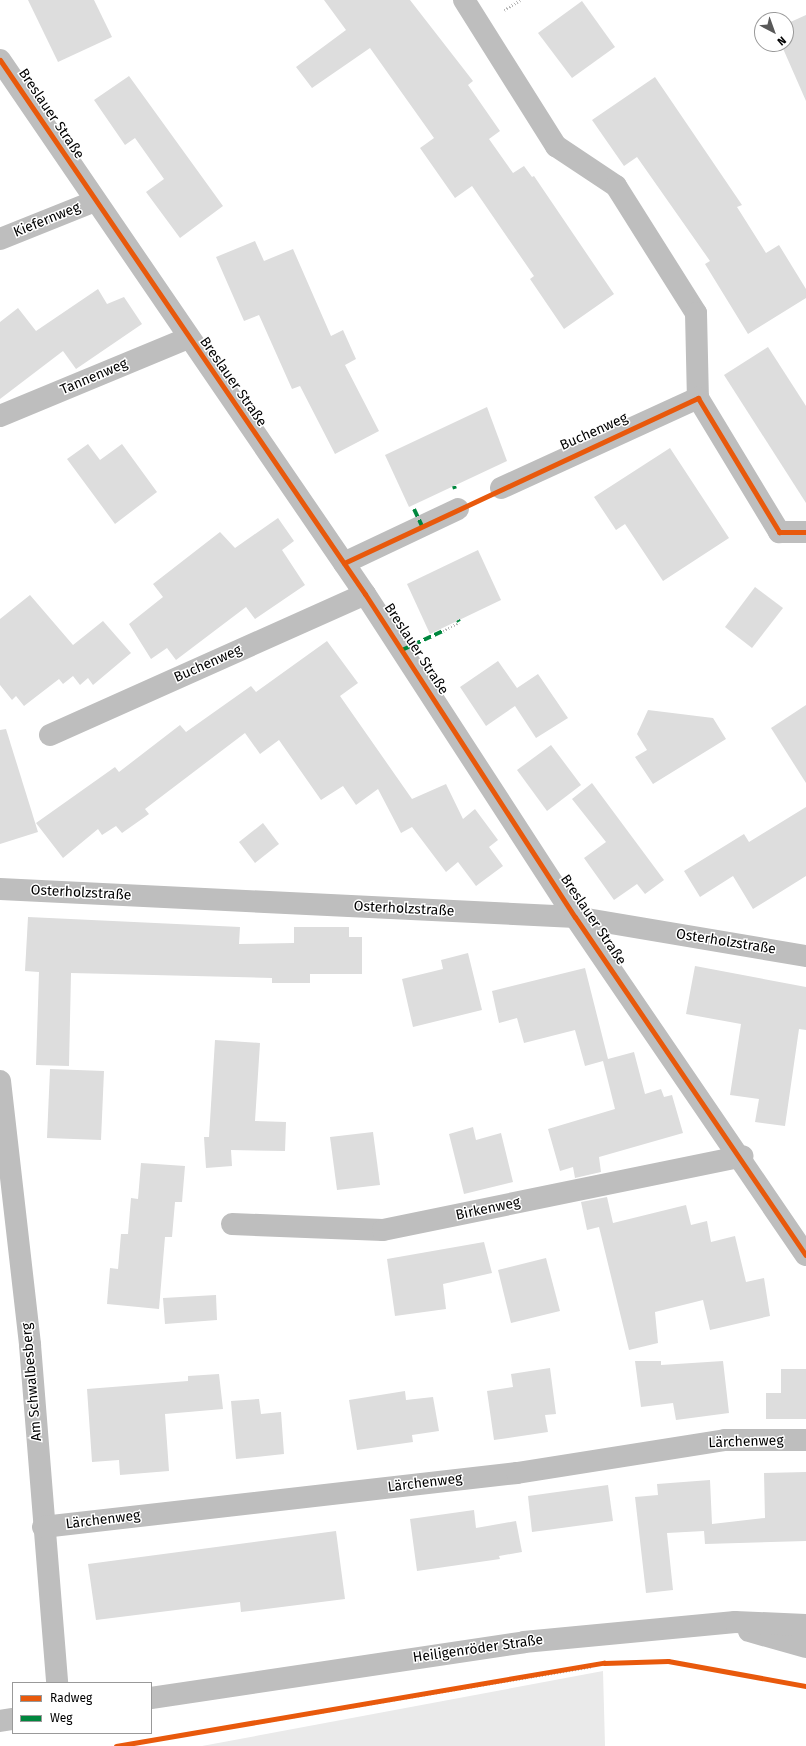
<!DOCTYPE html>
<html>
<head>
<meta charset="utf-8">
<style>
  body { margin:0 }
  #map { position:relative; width:806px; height:1746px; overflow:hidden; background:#fff; font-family:"Fira Sans",sans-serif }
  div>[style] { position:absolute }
  .green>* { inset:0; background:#eaeaea }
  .building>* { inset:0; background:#ddd }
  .path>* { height:2.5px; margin-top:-1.25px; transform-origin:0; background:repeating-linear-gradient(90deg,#b8b8b8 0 1px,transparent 0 3px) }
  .minor>* { height:22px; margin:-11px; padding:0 11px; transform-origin:11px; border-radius:11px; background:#bebebe }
  .quiet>* { height:4px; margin-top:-2px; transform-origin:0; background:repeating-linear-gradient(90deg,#00873e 0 8px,transparent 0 12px) }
  .cycleway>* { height:5px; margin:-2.5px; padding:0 2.5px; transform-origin:2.5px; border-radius:2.5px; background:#e8590c }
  span { translate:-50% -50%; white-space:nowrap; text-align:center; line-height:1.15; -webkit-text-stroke:3px #fff; paint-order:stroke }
  .street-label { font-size:14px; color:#000 }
  .legend { position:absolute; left:12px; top:1682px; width:140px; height:52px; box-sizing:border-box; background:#fff; border:1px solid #999; margin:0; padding:5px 7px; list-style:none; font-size:12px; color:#000 }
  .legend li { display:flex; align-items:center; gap:8px; height:20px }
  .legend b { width:20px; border:1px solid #999 }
  .north { position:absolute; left:754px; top:12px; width:40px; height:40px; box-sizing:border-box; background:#fff; border:1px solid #999; border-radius:50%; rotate:139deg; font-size:11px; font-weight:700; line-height:16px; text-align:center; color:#000 }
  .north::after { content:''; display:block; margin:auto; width:14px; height:18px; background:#595959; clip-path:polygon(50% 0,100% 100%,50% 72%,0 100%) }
</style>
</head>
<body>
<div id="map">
  <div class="green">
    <i style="clip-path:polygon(603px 1671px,605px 1746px,202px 1746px)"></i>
  </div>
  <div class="building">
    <i style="clip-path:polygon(28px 0,94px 0,112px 37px,58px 62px)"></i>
    <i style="clip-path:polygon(324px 0,410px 0,473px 81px,468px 85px,500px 131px,489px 139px,513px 173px,524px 166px,532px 177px,534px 176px,614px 294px,564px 329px,530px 279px,534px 276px,472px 186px,455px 198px,420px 148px,434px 138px,370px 48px,312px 88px,296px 67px,346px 30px)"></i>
    <i style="clip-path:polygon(582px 1px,615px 47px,572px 78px,538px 33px)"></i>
    <i style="clip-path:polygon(806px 15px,806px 101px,781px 44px,786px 44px,786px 24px)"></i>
    <i style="clip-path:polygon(129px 76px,223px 206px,180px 238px,146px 192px,164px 179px,135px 138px,125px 145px,94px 100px)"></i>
    <i style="clip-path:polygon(655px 77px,742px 205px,737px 207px,766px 253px,779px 245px,806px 289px,806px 298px,748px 334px,705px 264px,710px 261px,637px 157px,624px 166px,592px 120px)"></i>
    <i style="clip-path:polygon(255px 241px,264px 261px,293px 249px,331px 336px,343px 330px,356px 359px,345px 365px,379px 431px,335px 454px,300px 386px,292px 389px,259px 315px,244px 321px,216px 257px)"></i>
    <i style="clip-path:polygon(98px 289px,107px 304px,124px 297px,142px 324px,76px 369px,63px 351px,0 399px,0 322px,18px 308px,36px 331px)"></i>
    <i style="clip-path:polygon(768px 347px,806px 406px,806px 503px,724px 375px)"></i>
    <i style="clip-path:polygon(487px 407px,507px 461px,409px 507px,385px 455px)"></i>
    <i style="clip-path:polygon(88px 444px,100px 460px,122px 444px,157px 492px,115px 524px,67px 459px)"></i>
    <i style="clip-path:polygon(670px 448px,729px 538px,663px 581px,625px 524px,616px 530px,594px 497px)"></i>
    <i style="clip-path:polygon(278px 518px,294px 541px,282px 550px,305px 585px,255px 619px,246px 607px,176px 660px,167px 648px,151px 659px,129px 624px,163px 597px,153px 584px,220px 532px,235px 548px)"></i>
    <i style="clip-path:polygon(478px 550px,501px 600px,430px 634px,407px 584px)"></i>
    <i style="clip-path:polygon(755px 587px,783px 608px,752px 648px,725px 627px)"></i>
    <i style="clip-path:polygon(30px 595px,73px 645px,103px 621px,131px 653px,93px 685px,88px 678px,80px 685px,73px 676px,63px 684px,59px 679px,24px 706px,16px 696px,12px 700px,0 685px,0 619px)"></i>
    <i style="clip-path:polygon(327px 641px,358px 683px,340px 696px,412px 799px,446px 784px,463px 819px,475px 809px,498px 840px,489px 847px,503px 866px,476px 886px,458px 862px,446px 872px,412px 827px,401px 833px,378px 789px,356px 805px,343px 786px,321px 800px,279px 740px,260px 754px,245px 733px,145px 809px,149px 814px,122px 833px,116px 826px,102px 835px,98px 829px,63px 858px,36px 823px,115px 767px,119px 772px,180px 725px,186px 732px,251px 686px,256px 692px)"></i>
    <i style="clip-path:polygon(498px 661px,517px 688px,538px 674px,568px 718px,536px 738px,515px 706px,486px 726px,460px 687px)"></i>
    <i style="clip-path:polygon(806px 705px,806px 783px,771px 728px)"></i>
    <i style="clip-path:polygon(648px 710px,713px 718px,726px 739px,653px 784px,635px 757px,647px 750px,637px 734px)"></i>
    <i style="clip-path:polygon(6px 729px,38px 832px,0 844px,0 730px)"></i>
    <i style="clip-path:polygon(551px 745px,581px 785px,547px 811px,517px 770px)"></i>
    <i style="clip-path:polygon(592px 783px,664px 880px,645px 894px,637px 884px,614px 900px,584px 858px,606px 842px,572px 799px)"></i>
    <i style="clip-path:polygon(806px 807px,806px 876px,753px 909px,733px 876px,700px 897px,684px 871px,744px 834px,749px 842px)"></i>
    <i style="clip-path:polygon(263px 823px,279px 844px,255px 863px,239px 842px)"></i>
    <i style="clip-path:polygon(28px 917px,240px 927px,239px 944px,294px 943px,294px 927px,349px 927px,349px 937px,362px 937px,362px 974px,310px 974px,310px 983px,272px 983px,272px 978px,71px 973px,69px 1066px,36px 1065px,39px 972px,25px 971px)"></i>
    <i style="clip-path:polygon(468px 953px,482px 1010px,413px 1027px,402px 979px,443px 969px,441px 960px)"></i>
    <i style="clip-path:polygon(695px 966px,806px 987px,806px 1030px,799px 1029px,785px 1126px,755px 1122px,759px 1099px,730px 1095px,741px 1024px,686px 1014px)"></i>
    <i style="clip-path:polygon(585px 968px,608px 1059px,634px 1052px,645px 1094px,661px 1089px,664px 1097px,672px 1095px,683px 1133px,599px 1157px,601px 1172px,575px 1178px,573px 1167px,560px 1171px,548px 1129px,615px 1109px,603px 1061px,585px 1066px,575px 1030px,524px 1043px,517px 1018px,499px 1023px,492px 991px)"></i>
    <i style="clip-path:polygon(215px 1040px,260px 1043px,255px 1121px,286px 1122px,285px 1151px,231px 1150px,232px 1166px,206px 1168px,204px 1137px,209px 1137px)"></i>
    <i style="clip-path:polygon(50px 1069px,104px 1071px,101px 1140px,47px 1138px)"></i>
    <i style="clip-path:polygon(473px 1127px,476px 1140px,501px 1133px,513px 1182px,464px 1194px,449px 1134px)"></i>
    <i style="clip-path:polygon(373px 1132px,380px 1185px,337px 1190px,330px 1137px)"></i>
    <i style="clip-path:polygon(141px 1163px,185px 1166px,182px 1202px,175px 1202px,172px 1237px,165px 1237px,159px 1309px,107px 1304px,110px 1268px,118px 1269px,121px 1234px,128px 1234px,131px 1198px,138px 1199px)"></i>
    <i style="clip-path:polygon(607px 1197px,613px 1223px,686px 1205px,691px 1225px,707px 1221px,711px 1242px,735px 1236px,746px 1282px,764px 1278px,770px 1316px,710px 1330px,703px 1300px,655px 1312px,658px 1343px,629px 1350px,599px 1227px,587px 1230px,581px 1202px)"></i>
    <i style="clip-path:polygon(484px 1242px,492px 1273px,443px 1284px,446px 1309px,395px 1316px,387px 1259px)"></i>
    <i style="clip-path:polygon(546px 1258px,560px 1311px,511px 1323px,498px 1270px)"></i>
    <i style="clip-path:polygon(216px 1295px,217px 1320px,165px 1324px,163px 1298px)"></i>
    <i style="clip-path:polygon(635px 1361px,661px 1361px,661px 1365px,723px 1361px,729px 1413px,676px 1420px,673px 1403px,641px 1407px)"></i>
    <i style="clip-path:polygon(550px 1368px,556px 1414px,545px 1415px,548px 1432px,494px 1440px,487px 1391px,513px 1387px,511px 1374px)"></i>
    <i style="clip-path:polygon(781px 1369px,806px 1369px,806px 1419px,766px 1419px,766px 1393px,781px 1393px)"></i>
    <i style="clip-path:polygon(219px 1374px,223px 1409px,165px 1414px,169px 1471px,120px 1475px,119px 1460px,92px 1462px,87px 1389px,188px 1381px,188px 1376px)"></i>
    <i style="clip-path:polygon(405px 1391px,406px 1400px,433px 1397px,439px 1431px,412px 1435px,413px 1442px,357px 1450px,349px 1400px)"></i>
    <i style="clip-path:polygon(259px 1399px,261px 1414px,281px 1412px,284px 1454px,236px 1459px,231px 1401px)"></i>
    <i style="clip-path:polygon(806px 1472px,806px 1541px,705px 1544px,704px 1531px,667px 1533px,673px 1590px,646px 1593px,635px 1497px,658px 1495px,657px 1484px,710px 1480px,712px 1524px,765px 1518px,764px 1473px)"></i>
    <i style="clip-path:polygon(608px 1485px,613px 1521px,532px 1532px,528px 1496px)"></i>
    <i style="clip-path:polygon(474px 1510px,476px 1528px,516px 1521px,522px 1552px,499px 1556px,500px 1559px,417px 1571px,410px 1519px)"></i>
    <i style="clip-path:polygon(336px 1531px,345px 1599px,241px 1612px,240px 1602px,96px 1620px,88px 1564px)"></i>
  </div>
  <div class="path">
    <i style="left:504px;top:10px;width:19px;rotate:-32deg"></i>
    <i style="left:443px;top:631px;width:18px;rotate:-29deg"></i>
    <i style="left:627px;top:1662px;width:41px;rotate:-1.4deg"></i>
    <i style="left:668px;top:1661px;width:140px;rotate:10.3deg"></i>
    <i style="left:116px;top:1746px;width:483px;rotate:-9.5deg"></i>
  </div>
  <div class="minor">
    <i style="left:464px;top:0;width:173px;rotate:57.8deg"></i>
    <i style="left:556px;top:146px;width:72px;rotate:33.7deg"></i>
    <i style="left:616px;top:186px;width:150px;rotate:57.8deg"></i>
    <i style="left:696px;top:313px;width:85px;rotate:88.7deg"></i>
    <i style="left:698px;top:398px;width:157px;rotate:58.8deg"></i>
    <i style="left:779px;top:532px;width:27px"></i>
    <i style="left:0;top:60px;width:647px;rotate:55.65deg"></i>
    <i style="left:365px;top:594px;width:385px;rotate:57deg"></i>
    <i style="left:575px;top:917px;width:409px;rotate:55.7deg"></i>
    <i style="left:0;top:239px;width:102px;rotate:-21.8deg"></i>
    <i style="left:0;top:416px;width:204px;rotate:-22.5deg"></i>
    <i style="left:501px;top:488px;width:217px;rotate:-24.6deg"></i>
    <i style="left:344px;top:563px;width:126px;rotate:-25.3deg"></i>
    <i style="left:50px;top:735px;width:345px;rotate:-24.1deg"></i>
    <i style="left:0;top:889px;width:576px;rotate:2.79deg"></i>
    <i style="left:575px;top:917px;width:234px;rotate:9.6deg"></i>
    <i style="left:0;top:1081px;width:266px;rotate:83.5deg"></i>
    <i style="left:30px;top:1345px;width:339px;rotate:85.4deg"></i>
    <i style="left:232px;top:1224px;width:151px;rotate:2.3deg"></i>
    <i style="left:383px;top:1230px;width:367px;rotate:-11.6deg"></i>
    <i style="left:43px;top:1527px;width:477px;rotate:-6.5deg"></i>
    <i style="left:517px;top:1473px;width:211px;rotate:-9deg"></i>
    <i style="left:725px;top:1440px;width:81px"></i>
    <i style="left:749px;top:1631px;width:59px;rotate:15.7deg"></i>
    <i style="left:151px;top:1698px;width:377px;rotate:-8.5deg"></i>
    <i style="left:524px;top:1642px;width:212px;rotate:-5.4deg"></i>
    <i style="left:735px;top:1622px;width:71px;rotate:2.4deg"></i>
    <i style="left:0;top:1721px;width:13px;rotate:-9deg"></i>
  </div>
  <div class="quiet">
    <i style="left:454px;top:486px;width:3px;rotate:72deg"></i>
    <i style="left:414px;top:509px;width:19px;rotate:65deg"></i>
    <i style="left:458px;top:620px;width:2px;rotate:63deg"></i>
    <i style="left:402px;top:650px;width:45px;rotate:-24.9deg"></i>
  </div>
  <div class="cycleway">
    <i style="left:0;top:60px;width:647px;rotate:55.65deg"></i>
    <i style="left:365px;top:594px;width:385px;rotate:57deg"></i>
    <i style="left:575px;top:917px;width:409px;rotate:55.7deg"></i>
    <i style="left:344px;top:563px;width:391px;rotate:-25deg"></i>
    <i style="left:698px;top:398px;width:157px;rotate:58.8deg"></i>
    <i style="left:779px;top:532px;width:27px"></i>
    <i style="left:116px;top:1746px;width:495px;rotate:-9.7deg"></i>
    <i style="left:604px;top:1663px;width:64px;rotate:-1.8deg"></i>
    <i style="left:668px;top:1661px;width:140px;rotate:10.3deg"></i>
  </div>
  <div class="street-label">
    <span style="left:51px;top:114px;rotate:56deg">Breslauer Straße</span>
    <span style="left:47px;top:220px;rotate:-22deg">Kiefernweg</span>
    <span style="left:94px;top:377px;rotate:-23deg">Tannenweg</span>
    <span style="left:233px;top:382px;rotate:55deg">Breslauer Straße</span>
    <span style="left:594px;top:432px;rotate:-24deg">Buchenweg</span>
    <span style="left:416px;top:649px;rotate:57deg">Breslauer Straße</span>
    <span style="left:208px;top:664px;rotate:-24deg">Buchenweg</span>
    <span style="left:81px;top:893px;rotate:3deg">Osterholzstraße</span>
    <span style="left:404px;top:909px;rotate:3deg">Osterholzstraße</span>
    <span style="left:593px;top:920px;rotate:56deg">Breslauer Straße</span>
    <span style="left:726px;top:942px;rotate:9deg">Osterholzstraße</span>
    <span style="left:488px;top:1209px;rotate:-12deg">Birkenweg</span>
    <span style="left:32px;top:1382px;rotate:-95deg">Am Schwalbesberg</span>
    <span style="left:746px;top:1442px;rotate:-2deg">Lärchenweg</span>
    <span style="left:425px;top:1483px;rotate:-7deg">Lärchenweg</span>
    <span style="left:103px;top:1520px;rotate:-7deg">Lärchenweg</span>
    <span style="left:478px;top:1649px;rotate:-8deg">Heiligenröder Straße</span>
  </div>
  <ul class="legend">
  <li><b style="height:5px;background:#e8590c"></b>Radweg</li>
  <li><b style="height:5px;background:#00873e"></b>Weg</li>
  </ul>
  <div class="north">N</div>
</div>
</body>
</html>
